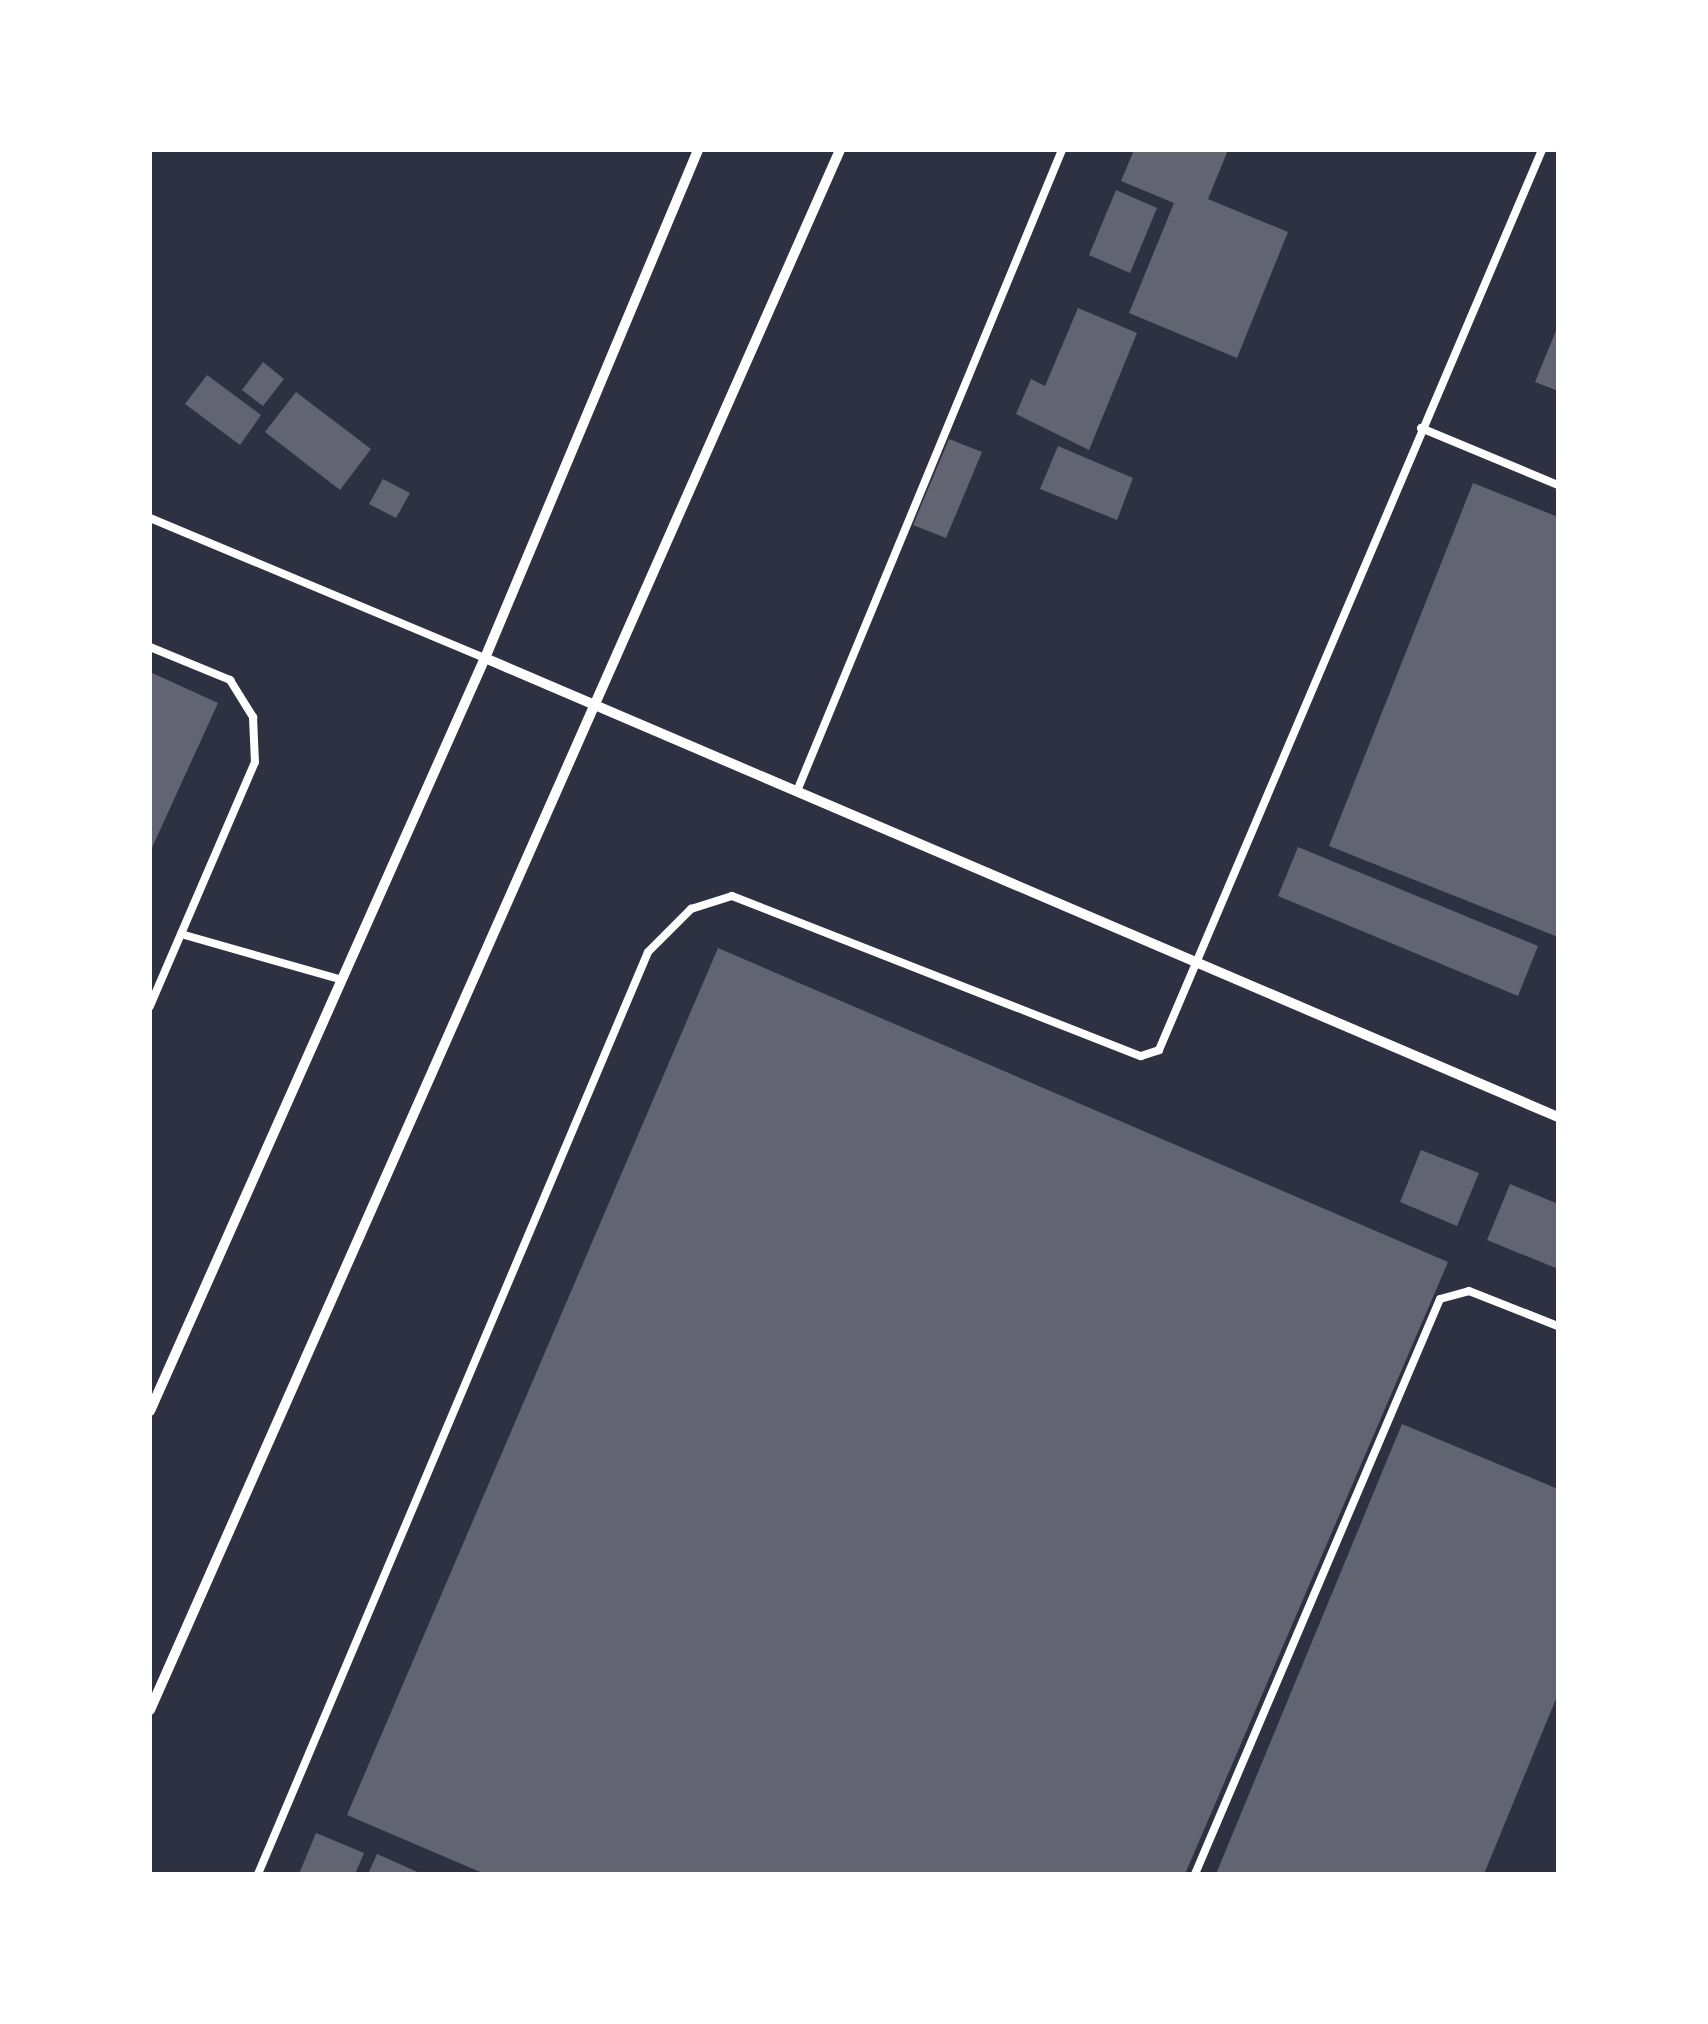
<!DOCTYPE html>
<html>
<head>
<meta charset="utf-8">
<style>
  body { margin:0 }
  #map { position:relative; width:1708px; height:2024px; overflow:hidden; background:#2d3142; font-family:Quicksand,sans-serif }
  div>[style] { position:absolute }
  .building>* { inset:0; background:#626471 }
  .service>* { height:8px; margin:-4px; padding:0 4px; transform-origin:4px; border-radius:4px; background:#fff }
  .minor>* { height:10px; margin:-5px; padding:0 5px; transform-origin:5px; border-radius:5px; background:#fff }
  span { translate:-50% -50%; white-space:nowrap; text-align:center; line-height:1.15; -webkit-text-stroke:10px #fff; paint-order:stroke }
  .frame { position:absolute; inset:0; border:152px solid #fff; pointer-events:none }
</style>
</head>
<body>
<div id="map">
  <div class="building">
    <i style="clip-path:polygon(1134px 150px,1228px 150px,1208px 199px,1288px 232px,1237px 358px,1129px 313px,1174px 203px,1121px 181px)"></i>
    <i style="clip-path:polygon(1116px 190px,1157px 208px,1130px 273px,1089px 255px)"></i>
    <i style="clip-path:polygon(1078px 308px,1137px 333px,1089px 450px,1016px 414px,1031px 379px,1045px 386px)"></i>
    <i style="clip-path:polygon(1558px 326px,1558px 391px,1535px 382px)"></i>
    <i style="clip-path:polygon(263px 362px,284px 379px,263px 406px,242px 390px)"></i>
    <i style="clip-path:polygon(207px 375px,261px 415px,240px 445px,185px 404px)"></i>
    <i style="clip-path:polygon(296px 392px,371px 449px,340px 490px,265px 432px)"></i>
    <i style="clip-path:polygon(949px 439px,982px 452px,946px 538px,913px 525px)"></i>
    <i style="clip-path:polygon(1058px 446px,1133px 478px,1117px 520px,1040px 489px)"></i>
    <i style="clip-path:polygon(383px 479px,410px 493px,396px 518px,369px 504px)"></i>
    <i style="clip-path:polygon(1473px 483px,1558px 517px,1558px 937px,1329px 846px)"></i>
    <i style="clip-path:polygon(150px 672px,218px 703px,150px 852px)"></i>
    <i style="clip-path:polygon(1298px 847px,1538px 946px,1518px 996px,1278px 896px)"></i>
    <i style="clip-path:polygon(718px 948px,1448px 1262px,1185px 1874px,485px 1874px,347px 1815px)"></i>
    <i style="clip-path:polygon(1421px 1150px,1479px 1173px,1457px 1226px,1400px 1202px)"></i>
    <i style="clip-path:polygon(1510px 1184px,1558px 1204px,1558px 1269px,1487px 1240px)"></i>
    <i style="clip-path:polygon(1402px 1424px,1558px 1489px,1558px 1694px,1484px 1874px,1216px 1874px)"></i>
    <i style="clip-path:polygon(316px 1833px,364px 1853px,355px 1874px,299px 1874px)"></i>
    <i style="clip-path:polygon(377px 1854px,422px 1874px,368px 1874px)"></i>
  </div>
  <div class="service">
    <i style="left:1421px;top:428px;width:148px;rotate:22.6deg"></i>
    <i style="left:150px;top:518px;width:363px;rotate:22.7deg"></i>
    <i style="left:150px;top:647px;width:87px;rotate:22.4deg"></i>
    <i style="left:230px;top:680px;width:44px;rotate:58.1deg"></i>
    <i style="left:253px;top:717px;width:45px;rotate:87.5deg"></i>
    <i style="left:255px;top:762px;width:266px;rotate:113.3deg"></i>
    <i style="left:797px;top:791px;width:694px;rotate:-67.54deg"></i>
    <i style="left:181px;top:934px;width:167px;rotate:15.9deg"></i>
    <i style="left:258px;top:1874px;width:1001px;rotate:-67.07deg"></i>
    <i style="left:648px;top:952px;width:61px;rotate:-45deg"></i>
    <i style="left:691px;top:909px;width:43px;rotate:-17.6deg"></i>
    <i style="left:732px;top:896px;width:439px;rotate:21.4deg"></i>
    <i style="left:1141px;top:1056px;width:19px;rotate:-18deg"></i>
    <i style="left:1159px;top:1050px;width:978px;rotate:-66.95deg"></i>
    <i style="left:1195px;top:1874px;width:625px;rotate:-66.92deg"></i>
    <i style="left:1440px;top:1299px;width:30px;rotate:-15deg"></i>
    <i style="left:1469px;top:1291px;width:96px;rotate:21.5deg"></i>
  </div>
  <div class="minor">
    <i style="left:485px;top:658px;width:1167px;rotate:23.16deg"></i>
    <i style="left:150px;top:1411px;width:824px;rotate:-66.02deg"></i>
    <i style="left:485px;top:658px;width:551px;rotate:-67.25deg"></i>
    <i style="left:150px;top:1710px;width:1706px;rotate:-66.14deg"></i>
  </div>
  <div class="frame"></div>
</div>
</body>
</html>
